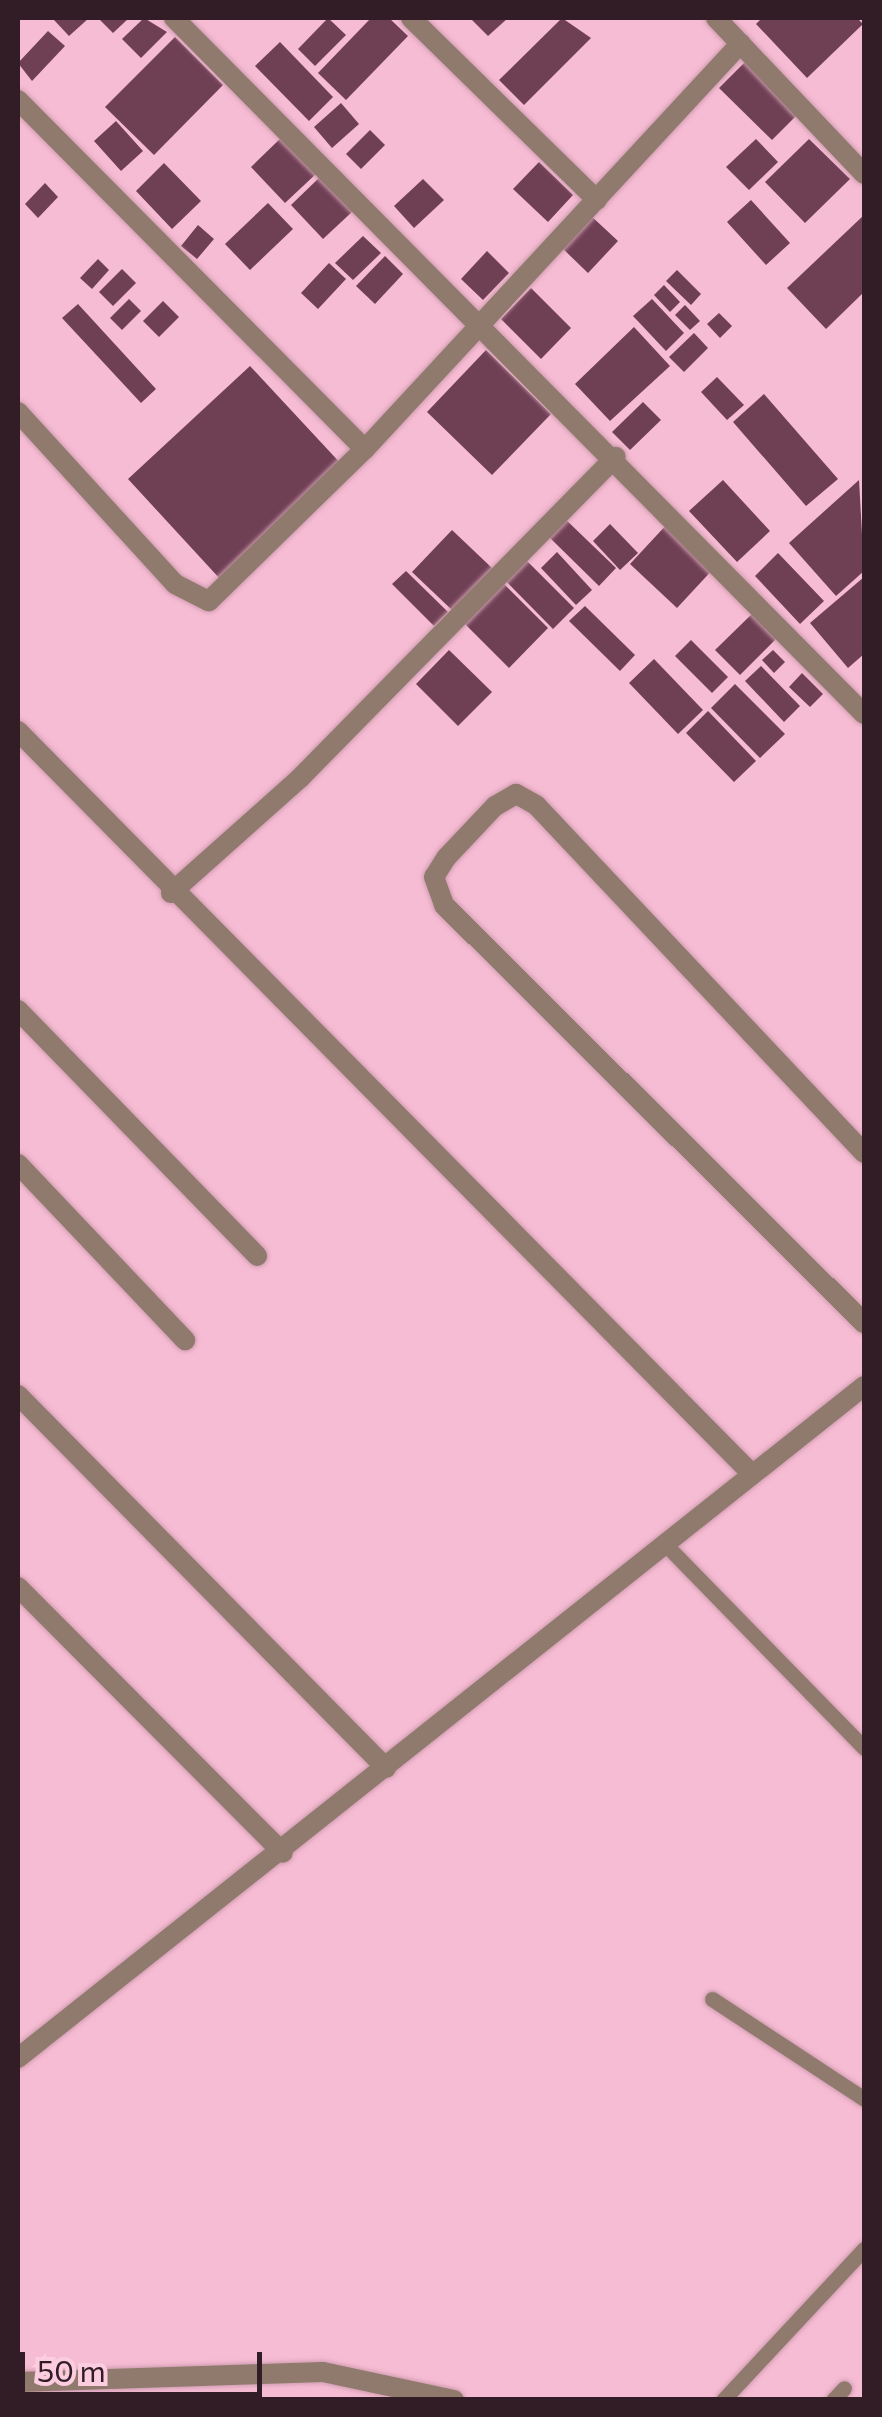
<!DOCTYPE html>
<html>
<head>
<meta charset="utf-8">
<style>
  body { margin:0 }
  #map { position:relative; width:882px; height:2417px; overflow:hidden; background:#f6bcd3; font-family:Commissioner,sans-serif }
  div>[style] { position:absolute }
  .building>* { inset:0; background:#6f3f54 }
  .roads { filter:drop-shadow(0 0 2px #cf9cb0) drop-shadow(0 0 2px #cf9cb0) }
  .lane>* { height:15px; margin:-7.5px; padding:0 7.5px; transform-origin:7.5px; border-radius:7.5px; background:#8f7a6d }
  .street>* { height:20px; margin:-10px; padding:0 10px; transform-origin:10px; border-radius:10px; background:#8f7a6d }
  span { translate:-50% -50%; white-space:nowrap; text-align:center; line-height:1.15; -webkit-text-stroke:10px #fccddf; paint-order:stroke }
  .frame { position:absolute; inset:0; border:20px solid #321d26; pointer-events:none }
  .scale { position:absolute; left:20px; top:2352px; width:242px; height:45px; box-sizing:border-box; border:5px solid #321d26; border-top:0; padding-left:12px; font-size:30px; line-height:35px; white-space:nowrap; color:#321d26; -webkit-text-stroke:8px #fccddf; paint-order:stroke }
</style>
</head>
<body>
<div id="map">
  <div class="building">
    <i style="clip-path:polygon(89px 18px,69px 36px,54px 20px,57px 18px)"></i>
    <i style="clip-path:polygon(98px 18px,129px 18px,113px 33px)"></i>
    <i style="clip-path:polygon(144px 18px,167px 32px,141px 58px,122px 39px)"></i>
    <i style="clip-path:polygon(328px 18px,346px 35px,315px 66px,298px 49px)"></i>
    <i style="clip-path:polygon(371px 18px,389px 18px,408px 36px,346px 100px,318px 73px)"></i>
    <i style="clip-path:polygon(470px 18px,508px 18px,488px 36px)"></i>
    <i style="clip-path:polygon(562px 18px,591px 38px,524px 105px,499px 80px)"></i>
    <i style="clip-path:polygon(762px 18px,857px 18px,863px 24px,807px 78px,756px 24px)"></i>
    <i style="clip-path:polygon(48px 31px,65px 46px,32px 81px,18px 63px)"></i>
    <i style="clip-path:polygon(175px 37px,223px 85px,154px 155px,105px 107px)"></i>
    <i style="clip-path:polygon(280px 42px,333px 97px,309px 121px,255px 66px)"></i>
    <i style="clip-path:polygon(745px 62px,798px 114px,772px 140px,719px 88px)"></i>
    <i style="clip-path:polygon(341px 103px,359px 124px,332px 148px,314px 127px)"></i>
    <i style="clip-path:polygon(116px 121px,143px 151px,121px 171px,94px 141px)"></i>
    <i style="clip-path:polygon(370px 130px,385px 145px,361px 169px,346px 154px)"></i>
    <i style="clip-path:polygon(283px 136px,318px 172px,285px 203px,251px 167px)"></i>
    <i style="clip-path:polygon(756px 139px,778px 162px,749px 190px,726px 167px)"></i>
    <i style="clip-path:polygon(809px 139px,850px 179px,805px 223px,765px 182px)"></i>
    <i style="clip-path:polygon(539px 162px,573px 195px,548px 222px,513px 189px)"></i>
    <i style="clip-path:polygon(164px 163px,201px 201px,172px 229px,136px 191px)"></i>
    <i style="clip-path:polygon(320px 177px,353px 211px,323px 239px,291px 205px)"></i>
    <i style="clip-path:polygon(423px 179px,444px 200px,414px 228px,394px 206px)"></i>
    <i style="clip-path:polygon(45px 183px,58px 197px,38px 218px,25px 204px)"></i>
    <i style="clip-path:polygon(751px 200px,790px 243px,766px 265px,727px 222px)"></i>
    <i style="clip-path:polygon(268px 203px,293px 229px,250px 270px,225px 244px)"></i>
    <i style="clip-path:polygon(589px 214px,618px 241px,588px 273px,559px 245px)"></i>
    <i style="clip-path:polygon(864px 215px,864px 292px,826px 329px,787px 288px)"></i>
    <i style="clip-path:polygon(198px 225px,214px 239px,197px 259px,181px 246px)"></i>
    <i style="clip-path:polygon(363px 236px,381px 253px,353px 280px,335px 263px)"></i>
    <i style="clip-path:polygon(487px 251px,509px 273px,483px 300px,461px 279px)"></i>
    <i style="clip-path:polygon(385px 256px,403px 274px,375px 304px,356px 286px)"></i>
    <i style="clip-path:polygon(98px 259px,109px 270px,92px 289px,80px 278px)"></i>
    <i style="clip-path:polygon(329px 263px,346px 279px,318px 309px,301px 293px)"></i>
    <i style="clip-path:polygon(122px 269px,136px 283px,113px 306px,99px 292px)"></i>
    <i style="clip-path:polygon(677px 270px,701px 294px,691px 305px,666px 281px)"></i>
    <i style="clip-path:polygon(664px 285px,680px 302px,670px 312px,654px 295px)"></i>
    <i style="clip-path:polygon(531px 288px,571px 328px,541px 359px,501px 319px)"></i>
    <i style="clip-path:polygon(129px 299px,141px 311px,122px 330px,110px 318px)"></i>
    <i style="clip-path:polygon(652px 299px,684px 333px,666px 351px,633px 316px)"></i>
    <i style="clip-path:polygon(163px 301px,179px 317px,159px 337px,143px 321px)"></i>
    <i style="clip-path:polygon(78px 304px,156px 389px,141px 403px,62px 318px)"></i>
    <i style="clip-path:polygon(685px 305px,700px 321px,690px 330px,675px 315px)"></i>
    <i style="clip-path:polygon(719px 313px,732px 326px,720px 338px,707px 324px)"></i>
    <i style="clip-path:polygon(634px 327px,670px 366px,610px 421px,575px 384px)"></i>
    <i style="clip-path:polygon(694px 333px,708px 348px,684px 372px,669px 357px)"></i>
    <i style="clip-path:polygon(486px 350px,551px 414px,492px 475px,427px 412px)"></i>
    <i style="clip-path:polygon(250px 366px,343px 466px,221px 580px,128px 479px)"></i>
    <i style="clip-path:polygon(717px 377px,744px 405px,727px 420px,701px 392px)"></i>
    <i style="clip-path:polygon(764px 394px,838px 479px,806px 506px,733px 422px)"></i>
    <i style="clip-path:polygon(643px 402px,661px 420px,630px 450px,612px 432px)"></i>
    <i style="clip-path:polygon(723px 480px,770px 531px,737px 562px,689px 511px)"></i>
    <i style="clip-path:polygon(859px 480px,864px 571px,836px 596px,789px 543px)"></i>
    <i style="clip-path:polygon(562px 516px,616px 568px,599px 586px,545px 533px)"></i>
    <i style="clip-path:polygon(669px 522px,716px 566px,677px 608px,630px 564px)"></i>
    <i style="clip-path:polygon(610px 524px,638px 553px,620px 570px,593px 541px)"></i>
    <i style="clip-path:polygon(452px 530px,492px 568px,452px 610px,412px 572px)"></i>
    <i style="clip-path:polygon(557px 552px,592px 590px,576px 605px,541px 568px)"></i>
    <i style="clip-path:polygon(778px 553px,824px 601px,800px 624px,755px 576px)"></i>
    <i style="clip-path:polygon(522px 556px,574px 608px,553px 629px,501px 576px)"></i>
    <i style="clip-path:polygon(406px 571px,448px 612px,434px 626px,392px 584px)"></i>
    <i style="clip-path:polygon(864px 577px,864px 654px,848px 668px,810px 623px)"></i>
    <i style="clip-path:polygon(502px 582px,548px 628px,509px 668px,463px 622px)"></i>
    <i style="clip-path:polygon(585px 606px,635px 655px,620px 671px,569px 621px)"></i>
    <i style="clip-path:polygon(756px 610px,781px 634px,740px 675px,715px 650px)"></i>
    <i style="clip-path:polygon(691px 640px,728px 677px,712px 693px,675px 656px)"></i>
    <i style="clip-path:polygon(449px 650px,492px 692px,458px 726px,416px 684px)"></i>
    <i style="clip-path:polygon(773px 650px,785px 662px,774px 673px,762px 660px)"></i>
    <i style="clip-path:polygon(654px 659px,703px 710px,678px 734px,629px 683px)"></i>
    <i style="clip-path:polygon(761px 666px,800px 706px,784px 722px,745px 681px)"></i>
    <i style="clip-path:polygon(802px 673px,823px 694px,810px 707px,789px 687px)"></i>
    <i style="clip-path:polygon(735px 684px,785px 734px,760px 758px,711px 708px)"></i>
    <i style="clip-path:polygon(708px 711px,756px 761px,734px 782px,686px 733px)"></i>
  </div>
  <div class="roads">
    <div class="lane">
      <i style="left:665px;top:1544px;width:285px;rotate:45.7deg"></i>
      <i style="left:712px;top:1999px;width:182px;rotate:33.3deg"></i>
      <i style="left:723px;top:2400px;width:207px;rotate:-47deg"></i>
      <i style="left:833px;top:2400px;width:16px;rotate:-47deg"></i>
    </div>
    <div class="street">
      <i style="left:174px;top:18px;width:980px;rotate:45.25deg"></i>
      <i style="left:411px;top:18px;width:260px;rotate:44.4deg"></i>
      <i style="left:716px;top:18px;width:215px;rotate:46.5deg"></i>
      <i style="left:18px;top:100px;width:492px;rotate:45.2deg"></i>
      <i style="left:18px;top:412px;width:233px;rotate:47.6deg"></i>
      <i style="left:175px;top:584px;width:38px;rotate:27deg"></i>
      <i style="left:209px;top:601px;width:218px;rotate:-44.3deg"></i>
      <i style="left:365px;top:449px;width:553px;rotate:-47.2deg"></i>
      <i style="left:18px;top:731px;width:1044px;rotate:45.35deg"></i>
      <i style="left:171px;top:893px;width:174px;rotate:-41.7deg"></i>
      <i style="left:301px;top:777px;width:449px;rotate:-45.5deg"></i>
      <i style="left:18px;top:1010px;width:343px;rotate:45.8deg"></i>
      <i style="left:864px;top:1153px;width:478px;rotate:-133.3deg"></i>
      <i style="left:536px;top:805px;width:23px;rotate:-151deg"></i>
      <i style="left:516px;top:794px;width:24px;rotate:150deg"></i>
      <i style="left:495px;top:806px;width:71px;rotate:133.3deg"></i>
      <i style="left:446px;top:858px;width:22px;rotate:122deg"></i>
      <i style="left:434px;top:877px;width:30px;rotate:70deg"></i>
      <i style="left:444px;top:905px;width:593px;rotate:44.86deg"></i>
      <i style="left:18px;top:1164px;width:243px;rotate:46.5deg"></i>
      <i style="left:18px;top:1395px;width:524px;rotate:45.39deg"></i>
      <i style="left:18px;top:1587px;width:375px;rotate:45.1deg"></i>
      <i style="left:18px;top:2058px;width:1080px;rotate:-38.46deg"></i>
      <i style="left:18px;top:2382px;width:305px;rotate:-1.9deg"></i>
      <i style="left:323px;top:2372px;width:134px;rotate:12.1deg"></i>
    </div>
  </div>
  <div class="frame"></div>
  <div class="scale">50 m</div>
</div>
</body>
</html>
